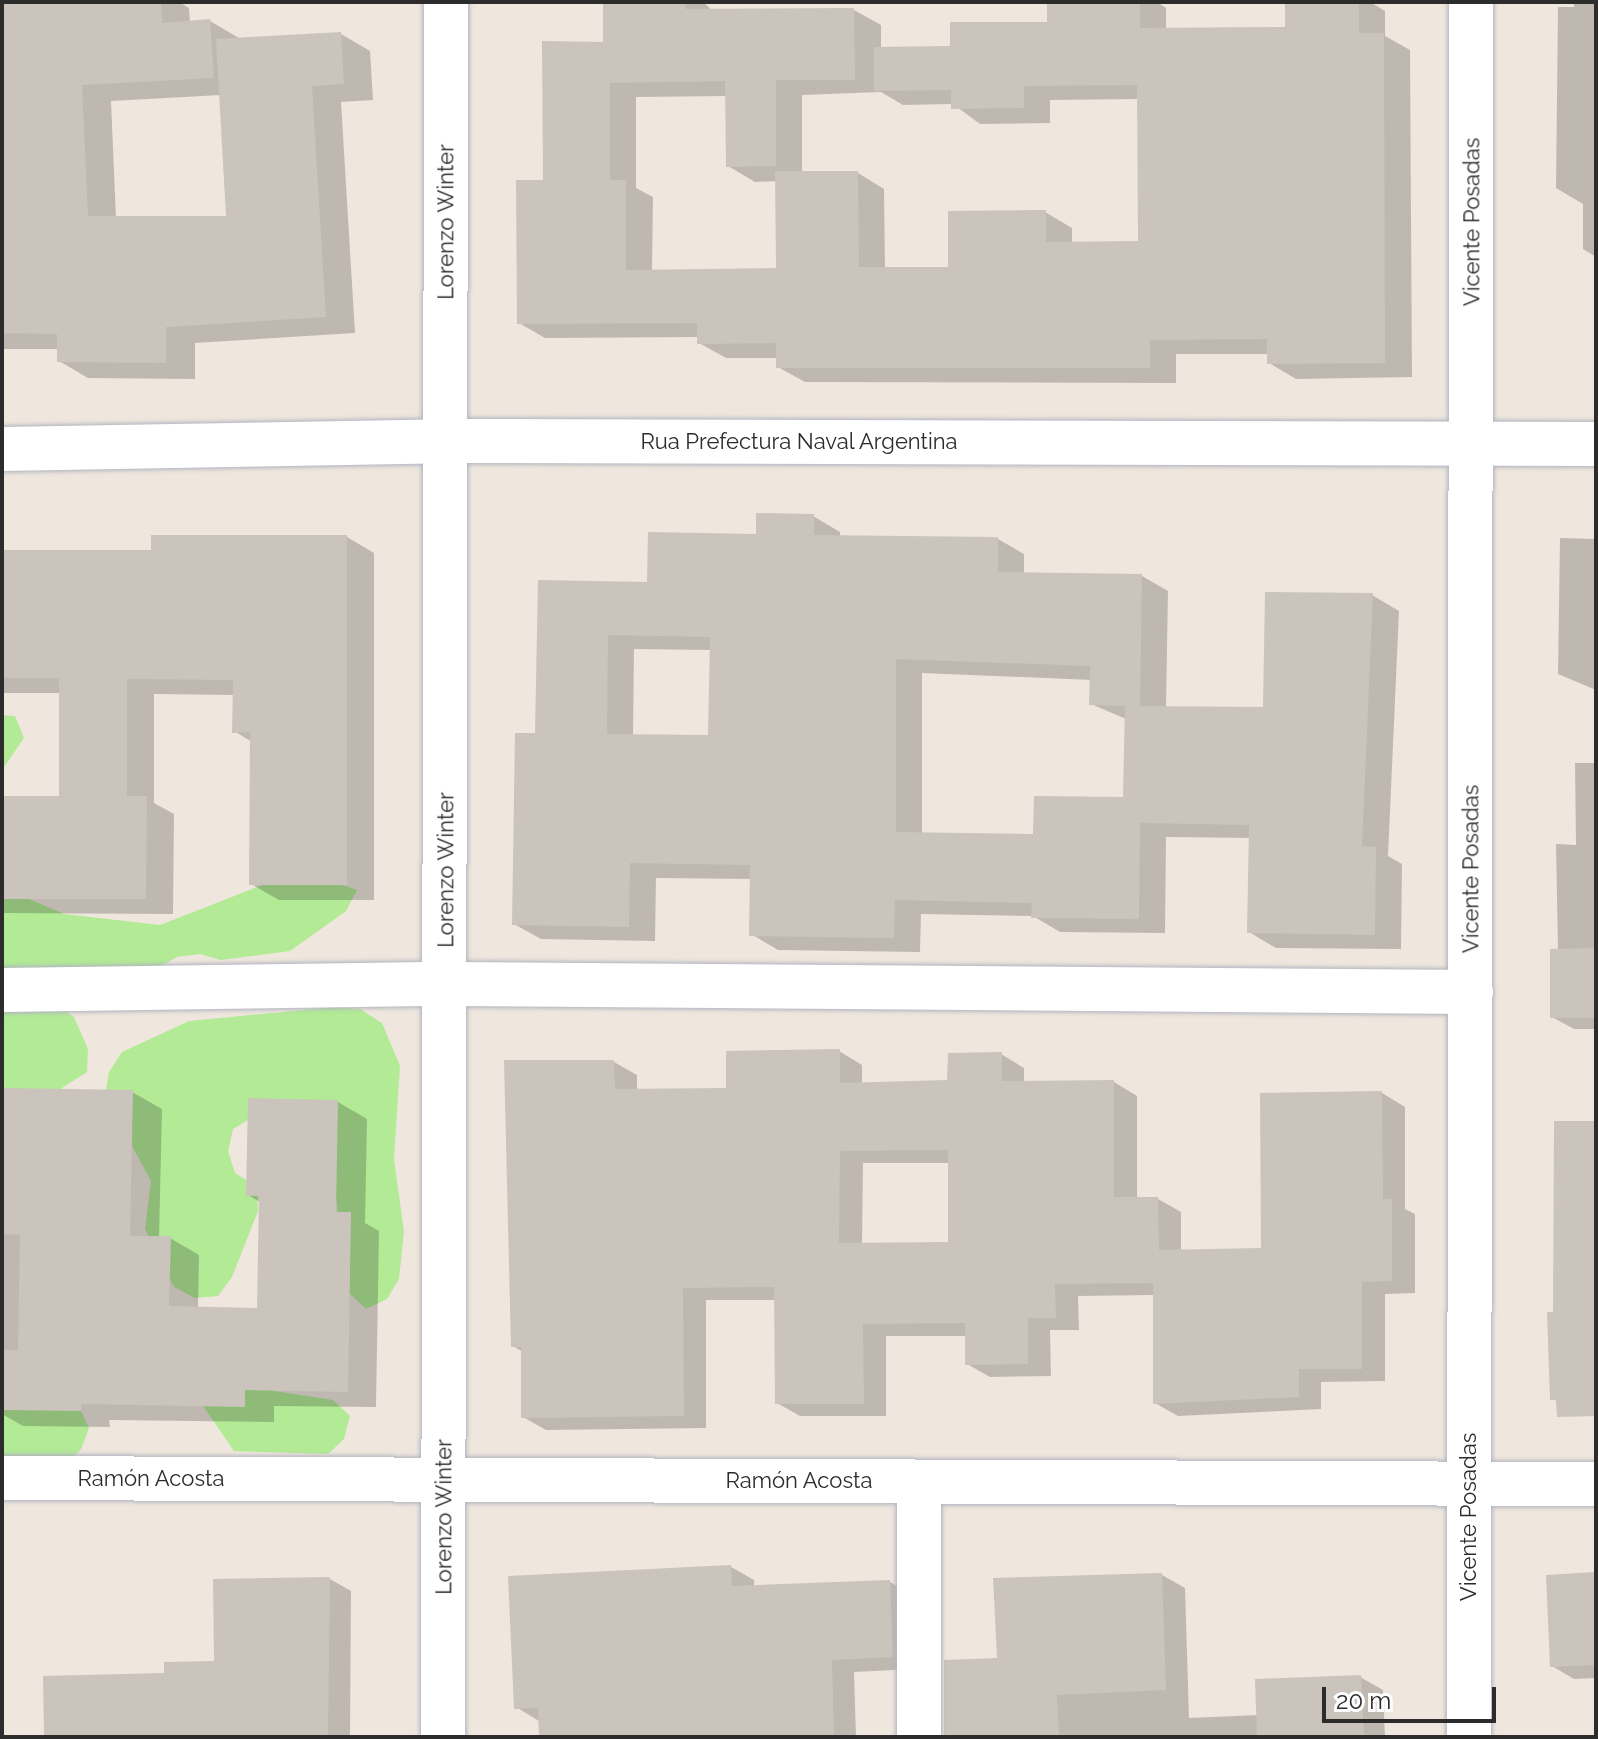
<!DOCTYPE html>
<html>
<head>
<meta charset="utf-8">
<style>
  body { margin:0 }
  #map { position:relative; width:1598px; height:1739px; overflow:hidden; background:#efe7dd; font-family:Raleway,sans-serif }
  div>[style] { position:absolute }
  .green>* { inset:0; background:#b2ea95 }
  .shadow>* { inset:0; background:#0003 }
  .building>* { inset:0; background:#cac4bc }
  .roads { filter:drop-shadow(0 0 2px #b1b4c1) drop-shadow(0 0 2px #b1b4c1) }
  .minor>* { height:44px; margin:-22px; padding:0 22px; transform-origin:22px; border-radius:22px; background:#fff }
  span { translate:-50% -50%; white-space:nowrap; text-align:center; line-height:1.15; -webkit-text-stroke:6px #fff; paint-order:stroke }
  .street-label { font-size:22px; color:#2c2c2c }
  .frame { position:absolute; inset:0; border:4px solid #2c2c2c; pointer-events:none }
  .scale { position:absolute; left:1322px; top:1687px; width:174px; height:36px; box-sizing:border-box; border:4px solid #2c2c2c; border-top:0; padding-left:10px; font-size:24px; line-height:28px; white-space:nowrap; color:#2c2c2c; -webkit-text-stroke:6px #fff; paint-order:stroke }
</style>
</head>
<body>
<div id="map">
  <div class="green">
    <i style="clip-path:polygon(2px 715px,15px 716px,24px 738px,2px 770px)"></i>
    <i style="clip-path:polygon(323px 878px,357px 890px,346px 911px,290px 951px,221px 960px,200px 954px,177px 957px,136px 980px,2px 976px,2px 899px,22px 896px,64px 914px,160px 925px,275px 880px)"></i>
    <i style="clip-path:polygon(336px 1007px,360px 1009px,382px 1023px,400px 1066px,394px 1159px,404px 1232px,399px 1279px,387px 1299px,366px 1309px,349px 1293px,336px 1198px,326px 1179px,253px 1117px,233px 1129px,228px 1151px,235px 1173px,257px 1187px,258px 1211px,232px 1277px,218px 1296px,195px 1298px,174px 1287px,145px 1229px,151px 1181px,105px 1096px,109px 1072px,122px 1052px,189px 1021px)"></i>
    <i style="clip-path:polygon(64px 1010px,74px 1017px,88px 1049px,87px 1072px,48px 1097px,2px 1087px,2px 1012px)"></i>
    <i style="clip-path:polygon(2px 1389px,81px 1411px,89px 1428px,81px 1449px,64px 1466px,2px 1491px)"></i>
    <i style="clip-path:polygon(261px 1389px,333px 1400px,350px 1416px,344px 1439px,328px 1454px,234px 1451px,201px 1403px,208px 1392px)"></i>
  </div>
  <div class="shadow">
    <i style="clip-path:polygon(evenodd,2px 2px,179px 2px,189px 8px,190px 23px,210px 21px,239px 38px,341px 34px,370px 51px,373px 100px,341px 102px,355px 333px,195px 343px,195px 379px,88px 378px,59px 361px,59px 349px,2px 349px,2px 2px,221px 95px,228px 218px,116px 218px,111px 101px,221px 95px)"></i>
    <i style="clip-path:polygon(evenodd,605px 2px,703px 2px,713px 11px,854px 10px,881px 25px,881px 49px,952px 48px,1049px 24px,1049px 2px,1157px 2px,1166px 8px,1166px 30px,1286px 29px,1287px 2px,1370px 2px,1385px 11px,1385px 36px,1410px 50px,1412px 377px,1296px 379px,1269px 363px,1269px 354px,1176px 354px,1176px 383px,805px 382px,778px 367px,778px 358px,726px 358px,699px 343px,699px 337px,545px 338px,519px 323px,545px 182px,605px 44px,605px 2px,881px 92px,903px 105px,953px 104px,980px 124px,1050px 123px,1050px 100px,1140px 99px,1140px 243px,1072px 244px,1072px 228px,1045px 212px,950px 268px,885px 269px,884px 189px,858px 173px,802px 173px,802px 95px,881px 92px,605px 2px,727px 96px,728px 166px,755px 182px,777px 181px,778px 270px,652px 272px,653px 197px,636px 188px,636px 97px,727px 96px)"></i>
    <i style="clip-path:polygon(1574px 2px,1596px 2px,1596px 257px,1583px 249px,1583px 204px,1556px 188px,1558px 7px,1574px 7px)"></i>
    <i style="clip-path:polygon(evenodd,813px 516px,840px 532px,840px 537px,998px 539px,1024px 554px,1024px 575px,1142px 576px,1168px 591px,1166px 708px,1265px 709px,1372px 595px,1399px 611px,1388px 856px,1402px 864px,1401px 949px,1276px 948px,1249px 932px,1251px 838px,1166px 837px,1165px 933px,1060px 932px,1033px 916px,921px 914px,920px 952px,778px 950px,751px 934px,752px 879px,656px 878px,655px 941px,541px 939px,514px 924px,537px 735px,540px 582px,649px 584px,813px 516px,634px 649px,712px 650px,710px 738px,633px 736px,634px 649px,813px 516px,922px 673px,1092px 680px,1091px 704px,1126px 719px,1124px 799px,1035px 836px,922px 835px,922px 673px)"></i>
    <i style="clip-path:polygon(347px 537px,374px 553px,374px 900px,279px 900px,251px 884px,252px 742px,234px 731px,235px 695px,154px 694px,154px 803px,174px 814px,173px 914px,2px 913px,2px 798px,61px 798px,61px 693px,2px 693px,2px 551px,153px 552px)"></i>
    <i style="clip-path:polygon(1560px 538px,1596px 539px,1596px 690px,1558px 674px)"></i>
    <i style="clip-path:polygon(1575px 763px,1596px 763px,1596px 1029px,1574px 1029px,1552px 1017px,1558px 951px,1556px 844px,1576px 845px)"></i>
    <i style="clip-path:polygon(evenodd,839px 1051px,862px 1065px,862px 1084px,949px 1082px,1001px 1054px,1024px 1068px,1024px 1083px,1114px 1082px,1137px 1096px,1137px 1199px,1158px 1199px,1181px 1212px,1181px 1251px,1263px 1250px,1382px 1093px,1405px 1107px,1405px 1209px,1415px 1214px,1415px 1293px,1385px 1294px,1385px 1381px,1321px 1382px,1321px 1409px,1178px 1416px,1155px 1403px,1155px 1295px,1078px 1296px,1079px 1330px,1050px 1330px,1051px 1376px,990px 1377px,967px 1364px,967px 1336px,886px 1336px,886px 1416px,800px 1416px,777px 1403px,776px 1300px,706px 1300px,706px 1428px,546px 1430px,523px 1417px,523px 1352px,513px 1346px,614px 1062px,637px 1075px,637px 1091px,728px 1090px,839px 1051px,863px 1163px,950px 1163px,950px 1244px,862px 1245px,863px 1163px)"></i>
    <i style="clip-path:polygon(2px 1090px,132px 1092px,162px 1109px,159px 1238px,170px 1238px,199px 1255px,198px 1309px,259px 1310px,260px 1202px,248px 1195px,338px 1102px,367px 1119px,365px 1223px,379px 1231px,376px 1407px,274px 1406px,274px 1422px,109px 1420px,110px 1427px,23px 1426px,2px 1414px)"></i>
    <i style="clip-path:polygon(731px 1567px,754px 1580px,754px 1587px,890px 1582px,913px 1595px,915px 1669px,854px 1672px,856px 1737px,541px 1737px,539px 1721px,516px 1707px)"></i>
    <i style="clip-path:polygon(1596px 1574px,1596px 1678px,1574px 1679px,1552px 1666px)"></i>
    <i style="clip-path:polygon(1162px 1575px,1185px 1588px,1189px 1718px,1258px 1715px,1360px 1677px,1383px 1690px,1385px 1737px,946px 1737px,999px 1660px)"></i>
    <i style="clip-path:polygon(330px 1579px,351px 1591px,350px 1737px,45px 1737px,166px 1675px,216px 1663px)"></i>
  </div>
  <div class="building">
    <i style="clip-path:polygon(2px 2px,161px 2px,162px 23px,210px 19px,214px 78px,82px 85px,88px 216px,226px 216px,216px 39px,341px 32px,344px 84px,312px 86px,326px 317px,166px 327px,166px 363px,57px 362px,57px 334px,2px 333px)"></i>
    <i style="clip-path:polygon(603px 2px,686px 2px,686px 9px,854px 8px,855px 80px,776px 80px,776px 166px,726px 167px,725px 81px,610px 83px,610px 180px,626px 180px,626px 270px,776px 268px,775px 171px,858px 171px,859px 267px,948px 267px,948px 211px,1046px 210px,1046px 242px,1138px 241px,1137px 85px,1024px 86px,1024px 108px,951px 109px,951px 90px,874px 91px,874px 47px,950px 46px,950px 22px,1047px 22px,1047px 2px,1140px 2px,1140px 28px,1285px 27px,1285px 2px,1359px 2px,1359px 33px,1384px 33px,1385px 363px,1267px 364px,1267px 339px,1150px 340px,1150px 368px,776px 368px,776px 343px,697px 344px,697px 323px,517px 324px,516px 180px,543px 180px,542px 41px,603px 42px)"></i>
    <i style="clip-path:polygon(evenodd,756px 513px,814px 514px,814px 535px,998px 537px,998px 572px,1142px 574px,1140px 706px,1263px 707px,1265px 592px,1373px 593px,1362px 846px,1376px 847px,1375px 935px,1247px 933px,1249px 825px,1140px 823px,1139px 919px,1031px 918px,1032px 903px,895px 900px,894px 938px,749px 936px,750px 865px,630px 863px,629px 927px,512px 925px,515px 733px,535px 733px,538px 580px,647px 582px,648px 532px,756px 534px,756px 513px,608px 635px,710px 637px,708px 735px,607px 734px,608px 635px,756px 513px,896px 659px,1090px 666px,1089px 705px,1125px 706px,1123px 797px,1034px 796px,1033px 834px,896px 832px,896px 659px)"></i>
    <i style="clip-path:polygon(151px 535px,347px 535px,347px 885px,249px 885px,250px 732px,232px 733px,233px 680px,127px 679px,127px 796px,147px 796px,146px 899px,2px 899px,2px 796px,59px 796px,59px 678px,2px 678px,2px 550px,151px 550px)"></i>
    <i style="clip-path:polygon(1596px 948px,1596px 1018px,1550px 1018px,1550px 949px)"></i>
    <i style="clip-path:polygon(evenodd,840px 1049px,840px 1083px,947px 1080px,948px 1053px,1002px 1052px,1002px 1081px,1114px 1080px,1114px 1197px,1158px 1197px,1159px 1250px,1261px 1248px,1260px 1093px,1382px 1091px,1383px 1199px,1392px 1199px,1392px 1281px,1362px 1282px,1362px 1369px,1299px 1369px,1299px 1397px,1153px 1404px,1153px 1283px,1055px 1284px,1056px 1318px,1028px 1318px,1028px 1364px,965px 1365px,965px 1323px,863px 1324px,864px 1404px,775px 1404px,774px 1287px,683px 1288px,684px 1416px,521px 1418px,521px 1347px,511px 1347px,504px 1060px,614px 1060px,615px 1089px,726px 1088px,726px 1051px,840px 1049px,948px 1150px,948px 1242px,839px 1243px,840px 1151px,948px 1150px)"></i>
    <i style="clip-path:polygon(2px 1088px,133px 1090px,130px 1236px,171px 1236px,169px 1306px,257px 1308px,259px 1196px,246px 1196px,248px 1098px,338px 1100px,336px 1212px,351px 1212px,348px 1392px,245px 1390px,245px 1407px,81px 1404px,81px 1411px,2px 1410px,2px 1350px,18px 1350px,20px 1235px,2px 1234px)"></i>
    <i style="clip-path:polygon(1554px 1121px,1596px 1121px,1596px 1416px,1557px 1417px,1556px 1400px,1550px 1400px,1547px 1312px,1553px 1312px)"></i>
    <i style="clip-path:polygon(731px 1565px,732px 1586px,890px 1580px,893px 1657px,832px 1660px,834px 1737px,539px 1737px,538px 1708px,514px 1709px,508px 1576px)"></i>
    <i style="clip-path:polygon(1596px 1572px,1596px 1665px,1550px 1667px,1546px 1575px)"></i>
    <i style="clip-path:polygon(1162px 1573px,1166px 1690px,1057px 1695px,1059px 1737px,944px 1737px,944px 1660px,997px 1658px,993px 1578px)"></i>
    <i style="clip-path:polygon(330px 1577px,328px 1737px,44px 1737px,43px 1676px,164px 1673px,164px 1662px,214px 1661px,213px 1579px)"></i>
    <i style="clip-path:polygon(1361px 1675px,1364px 1737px,1257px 1737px,1255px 1679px)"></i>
  </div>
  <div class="roads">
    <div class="minor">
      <i style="left:2px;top:449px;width:444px;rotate:-1deg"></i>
      <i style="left:446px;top:441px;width:1150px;rotate:0.15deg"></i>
      <i style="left:2px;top:990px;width:444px;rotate:-0.8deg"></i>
      <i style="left:446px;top:984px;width:1025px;rotate:0.45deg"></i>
      <i style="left:2px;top:1478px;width:1594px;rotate:0.22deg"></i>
      <i style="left:443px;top:1737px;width:1735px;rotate:-89.9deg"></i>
      <i style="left:919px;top:1737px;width:255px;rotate:-90deg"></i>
      <i style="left:1469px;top:1737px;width:1735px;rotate:-89.93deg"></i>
    </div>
  </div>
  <div class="street-label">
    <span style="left:446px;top:222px;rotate:-90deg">Lorenzo Winter</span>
    <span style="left:1472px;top:222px;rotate:-90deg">Vicente Posadas</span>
    <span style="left:799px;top:442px">Rua Prefectura Naval Argentina</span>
    <span style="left:1471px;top:869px;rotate:-90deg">Vicente Posadas</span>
    <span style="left:446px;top:870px;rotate:-90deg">Lorenzo Winter</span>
    <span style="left:151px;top:1479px">Ramón Acosta</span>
    <span style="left:799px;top:1481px">Ramón Acosta</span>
    <span style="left:444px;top:1517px;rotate:-90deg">Lorenzo Winter</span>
    <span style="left:1469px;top:1517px;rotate:-90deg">Vicente Posadas</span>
  </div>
  <div class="frame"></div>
  <div class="scale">20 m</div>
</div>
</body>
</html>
